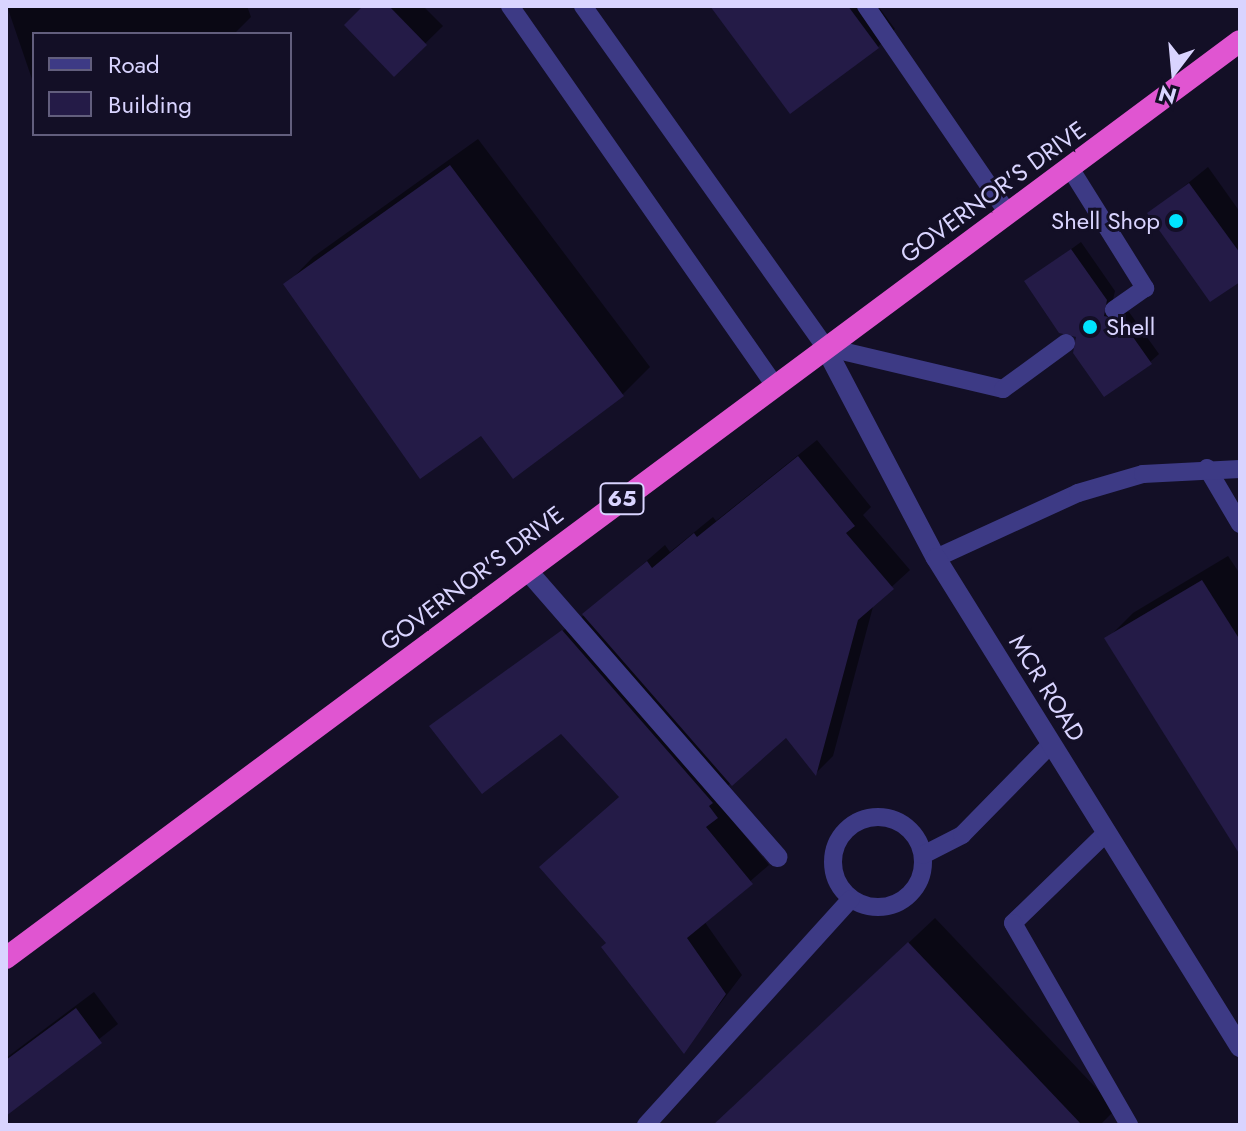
<!DOCTYPE html>
<html>
<head>
<meta charset="utf-8">
<style>
  body { margin:0 }
  #map { position:relative; width:1246px; height:1131px; overflow:hidden; background:#130f26; font-family:Jost,sans-serif }
  div>[style] { position:absolute }
  .shadow>* { inset:0; background:#0007 }
  .building>* { inset:0; background:#241b47 }
  .service>* { height:18px; margin:-9px; padding:0 9px; transform-origin:9px; border-radius:9px; background:#3d3a85 }
  .service>.ring { margin:-9px; padding:0; box-sizing:content-box; background:none; border:18px solid #3d3a85; border-radius:50% }
  .minor>* { height:20px; margin:-10px; padding:0 10px; transform-origin:10px; border-radius:10px; background:#3d3a85 }
  .trunk>* { height:22px; margin:-11px; padding:0 11px; transform-origin:11px; border-radius:11px; background:#e055d1 }
  .dots>* { width:22px; height:22px; translate:-50% -50%; box-sizing:border-box; border:4px solid #130f26; border-radius:50% }
  span { translate:-50% -50%; white-space:nowrap; text-align:center; line-height:1.15; -webkit-text-stroke:6px #130f26; paint-order:stroke }
  .shield-label span { padding:2px 6px; background:#130f26; border:2px solid; border-radius:6px; -webkit-text-stroke-width:0 }
  .shield-label { font-size:22px; color:#d9d4ff; font-weight:700 }
  .street-label { font-size:24px; color:#d9d4ff }
  .poi-label { font-size:24px; color:#d9d4ff }
  .right { translate:-100% -50%; text-align:right }
  .left { translate:0 -50%; text-align:left }
  .frame { position:absolute; inset:0; border:8px solid #d9d4ff; pointer-events:none }
  .legend { position:absolute; left:32px; top:32px; width:260px; height:104px; box-sizing:border-box; background:#130f26; border:2px solid #625e7d; margin:0; padding:10px 14px; list-style:none; font-size:24px; color:#d9d4ff }
  .legend li { display:flex; align-items:center; gap:16px; height:40px }
  .legend b { width:40px; border:2px solid #625e7d }
  .north { position:absolute; left:1134px; top:32px; width:80px; height:80px; -webkit-text-stroke:6px #130f26; paint-order:stroke; rotate:196deg; font-size:22px; font-weight:700; line-height:32px; text-align:center; color:#d9d4ff }
  .north::after { content:''; display:block; margin:auto; width:28px; height:36px; background:#d9d4ff; clip-path:polygon(50% 0,100% 100%,50% 72%,0 100%) }
</style>
</head>
<body>
<div id="map">
  <div class="shadow">
    <i style="clip-path:polygon(7px 6px,247px 6px,251px 17px,234px 34px,34px 34px,34px 85px)"></i>
    <i style="clip-path:polygon(365px 6px,423px 6px,443px 26px,394px 74px)"></i>
    <i style="clip-path:polygon(712px 6px,878px 6px,895px 29px,878px 47px)"></i>
    <i style="clip-path:polygon(478px 139px,650px 367px,623px 394px,513px 476px,481px 434px,286px 285px,313px 257px)"></i>
    <i style="clip-path:polygon(1208px 167px,1240px 212px,1240px 279px,1150px 214px)"></i>
    <i style="clip-path:polygon(1081px 242px,1115px 291px,1111px 308px,1129px 312px,1159px 354px,1150px 362px,1078px 335px,1026px 282px)"></i>
    <i style="clip-path:polygon(817px 440px,871px 507px,863px 515px,910px 570px,874px 603px,833px 756px,816px 773px,786px 736px,725px 788px,723px 809px,769px 865px,704px 921px,742px 975px,684px 1051px,608px 942px,620px 796px,561px 731px,432px 726px,583px 616px,665px 545px,670px 552px,713px 517px,716px 521px)"></i>
    <i style="clip-path:polygon(1228px 556px,1240px 574px,1240px 851px,1107px 639px,1133px 613px)"></i>
    <i style="clip-path:polygon(935px 918px,1116px 1109px,1100px 1125px,715px 1125px)"></i>
    <i style="clip-path:polygon(94px 992px,118px 1024px,6px 1113px,6px 1058px)"></i>
  </div>
  <div class="building">
    <i style="clip-path:polygon(363px 6px,389px 6px,427px 45px,394px 77px,344px 25px)"></i>
    <i style="clip-path:polygon(710px 6px,848px 6px,879px 48px,790px 114px)"></i>
    <i style="clip-path:polygon(450px 165px,624px 396px,513px 479px,481px 436px,420px 479px,283px 284px)"></i>
    <i style="clip-path:polygon(1189px 183px,1240px 253px,1240px 282px,1210px 302px,1147px 213px)"></i>
    <i style="clip-path:polygon(1071px 249px,1107px 300px,1104px 316px,1121px 320px,1152px 364px,1104px 397px,1073px 353px,1076px 337px,1059px 333px,1024px 281px)"></i>
    <i style="clip-path:polygon(798px 456px,855px 526px,846px 533px,894px 589px,858px 620px,816px 776px,786px 738px,732px 786px,582px 614px,647px 561px,652px 568px,694px 533px,697px 537px)"></i>
    <i style="clip-path:polygon(1202px 580px,1240px 640px,1240px 855px,1104px 638px)"></i>
    <i style="clip-path:polygon(562px 630px,713px 803px,709px 806px,718px 818px,706px 827px,753px 884px,687px 938px,726px 994px,684px 1054px,601px 947px,606px 943px,539px 867px,619px 797px,561px 734px,482px 794px,429px 726px)"></i>
    <i style="clip-path:polygon(908px 942px,1082px 1125px,713px 1125px)"></i>
    <i style="clip-path:polygon(76px 1008px,102px 1043px,6px 1116px,6px 1060px)"></i>
  </div>
  <div class="service">
    <i style="left:510px;top:6px;width:463px;rotate:55.1deg"></i>
    <i style="left:583px;top:6px;width:418px;rotate:54.6deg"></i>
    <i style="left:825px;top:347px;width:183px;rotate:13.3deg"></i>
    <i style="left:1003px;top:389px;width:78px;rotate:-36.1deg"></i>
    <i style="left:866px;top:6px;width:251px;rotate:55.6deg"></i>
    <i style="left:1070px;top:168px;width:142px;rotate:58deg"></i>
    <i style="left:1145px;top:288px;width:38px;rotate:145deg"></i>
    <i style="left:1207px;top:468px;width:65px;rotate:59.5deg"></i>
    <i style="left:936px;top:558px;width:156px;rotate:-24.6deg"></i>
    <i style="left:1078px;top:493px;width:68px;rotate:-16.3deg"></i>
    <i style="left:1143px;top:474px;width:97px;rotate:-3deg"></i>
    <i class="ring" style="left:833px;top:817px;width:72px;height:72px"></i>
    <i style="left:1105px;top:834px;width:128px;rotate:135.9deg"></i>
    <i style="left:1013px;top:923px;width:233px;rotate:60.1deg"></i>
    <i style="left:923px;top:855px;width:44px;rotate:-27.1deg"></i>
    <i style="left:962px;top:835px;width:127px;rotate:-45.6deg"></i>
    <i style="left:646px;top:1125px;width:305px;rotate:-47.8deg"></i>
  </div>
  <div class="minor">
    <i style="left:825px;top:347px;width:238px;rotate:62.3deg"></i>
    <i style="left:936px;top:558px;width:576px;rotate:58.13deg"></i>
    <i style="left:527px;top:570px;width:381px;rotate:48.9deg"></i>
  </div>
  <div class="trunk">
    <i style="left:6px;top:958px;width:1537px;rotate:-36.62deg"></i>
  </div>
  <div class="dots">
    <i style="left:1176px;top:221px;background:#00e5ff"></i>
    <i style="left:1090px;top:327px;background:#00e5ff"></i>
  </div>
  <div class="shield-label">
    <span style="left:622px;top:499px">65</span>
  </div>
  <div class="street-label">
    <span style="left:993px;top:192px;rotate:-36deg">GOVERNOR'S DRIVE</span>
    <span style="left:472px;top:578px;rotate:-37deg">GOVERNOR'S DRIVE</span>
    <span style="left:1047px;top:688px;rotate:58deg">MCR ROAD</span>
  </div>
  <div class="poi-label">
    <span class="right" style="left:1160px;top:221px">Shell Shop</span>
    <span class="left" style="left:1106px;top:327px">Shell</span>
  </div>
  <div class="frame"></div>
  <ul class="legend">
  <li><b style="height:10px;background:#3d3a85"></b>Road</li>
  <li><b style="height:22px;background:#241b47"></b>Building</li>
  </ul>
  <div class="north">N</div>
</div>
</body>
</html>
